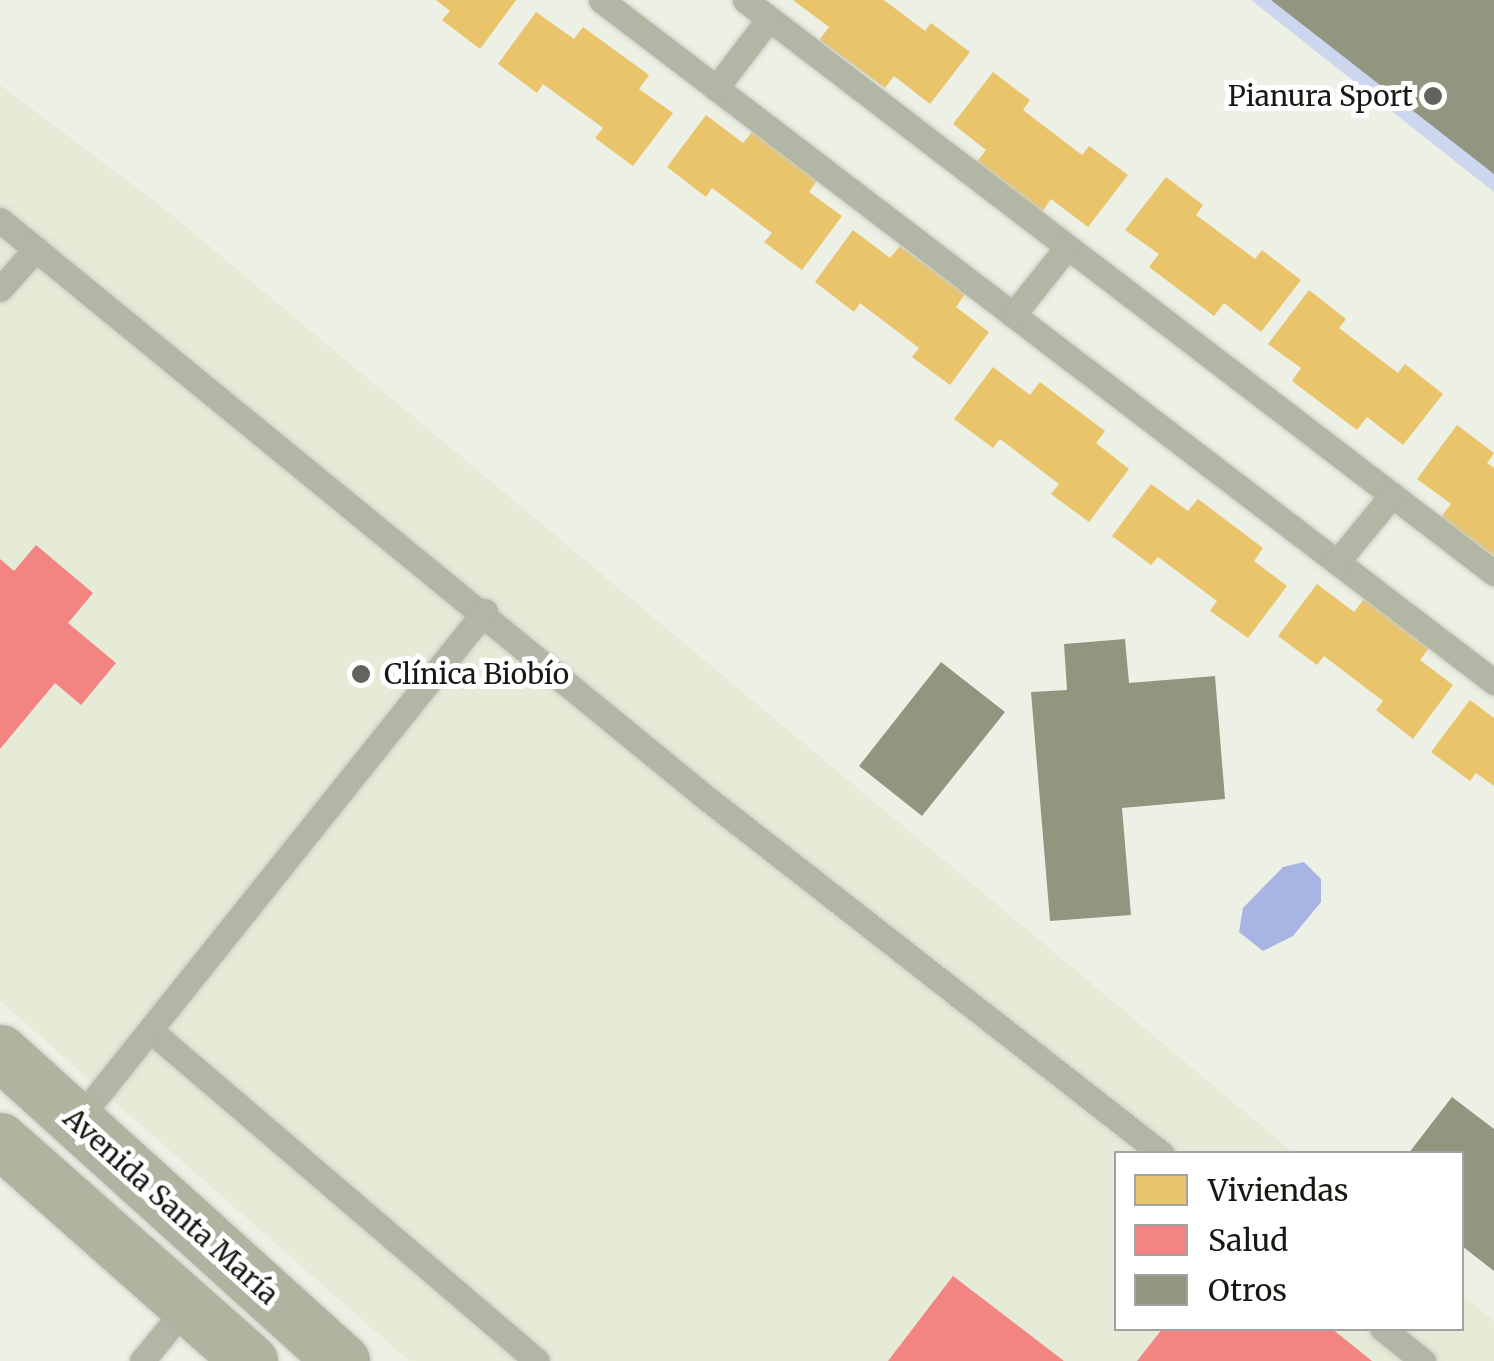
<!DOCTYPE html>
<html>
<head>
<meta charset="utf-8">
<style>
  body { margin:0 }
  #map { position:relative; width:1494px; height:1361px; overflow:hidden; background:#edf0e5; font-family:Merriweather,serif }
  div>[style] { position:absolute }
  .built>* { inset:0; background:#e5ebd7 }
  .green>* { inset:0; background:#cdd6ef }
  .water>* { inset:0; background:#a8b4e4 }
  .homes>* { inset:0; background:#e9c46a }
  .health>* { inset:0; background:#f28482 }
  .building>* { inset:0; background:#929681 }
  .roads { filter:drop-shadow(0 0 2px #cacdc4) drop-shadow(0 0 2px #cacdc4) }
  .service>* { height:25px; margin:-12.5px; padding:0 12.5px; transform-origin:12.5px; border-radius:12.5px; background:#b2b6a4 }
  .secondary>* { height:55px; margin:-27.5px; padding:0 27.5px; transform-origin:27.5px; border-radius:27.5px; background:#afb4a0 }
  .dots>* { width:28px; height:28px; translate:-50% -50%; box-sizing:border-box; border:5px solid #fff; border-radius:50% }
  span { translate:-50% -50%; white-space:nowrap; text-align:center; line-height:1.15; -webkit-text-stroke:10px #fff; paint-order:stroke }
  .poi-label { font-size:28px; color:#161811 }
  .right { translate:-100% -50%; text-align:right }
  .left { translate:0 -50%; text-align:left }
  .street-label { font-size:28px; color:#161811 }
  .legend { position:absolute; left:1114px; top:1151px; width:350px; height:180px; box-sizing:border-box; background:#fff; border:2px solid #a2a3a0; margin:0; padding:12px 18px; list-style:none; font-size:30px; color:#161811 }
  .legend li { display:flex; align-items:center; gap:20px; height:50px }
  .legend b { width:50px; border:2px solid #a2a3a0 }
</style>
</head>
<body>
<div id="map">
  <div class="built">
    <i style="clip-path:polygon(0 85px,165px 209px,1294px 1153px,1116px 1154px,1116px 1328px,1462px 1328px,1462px 1294px,1494px 1321px,1494px 1361px,409px 1361px,0 1001px)"></i>
  </div>
  <div class="green">
    <i style="clip-path:polygon(1251px 0,1494px 0,1494px 192px)"></i>
  </div>
  <div class="water">
    <i style="clip-path:polygon(1304px 862px,1321px 879px,1321px 902px,1293px 936px,1263px 951px,1239px 932px,1243px 908px,1283px 867px)"></i>
  </div>
  <div class="homes">
    <i style="clip-path:polygon(436px 0,516px 0,480px 49px,442px 20px,450px 11px)"></i>
    <i style="clip-path:polygon(793px 0,884px 0,925px 31px,931px 23px,970px 52px,930px 104px,894px 76px,885px 88px,819px 40px,829px 27px)"></i>
    <i style="clip-path:polygon(536px 12px,574px 39px,583px 27px,649px 75px,639px 89px,673px 113px,633px 166px,595px 138px,603px 128px,543px 84px,537px 93px,498px 64px)"></i>
    <i style="clip-path:polygon(993px 72px,1030px 100px,1023px 110px,1082px 155px,1089px 146px,1128px 175px,1088px 227px,1051px 199px,1042px 212px,976px 163px,986px 150px,953px 124px)"></i>
    <i style="clip-path:polygon(706px 115px,743px 143px,753px 131px,818px 179px,809px 192px,842px 216px,802px 270px,764px 242px,772px 233px,712px 188px,706px 197px,667px 167px)"></i>
    <i style="clip-path:polygon(1166px 177px,1203px 205px,1196px 215px,1255px 259px,1262px 250px,1301px 280px,1261px 332px,1224px 303px,1214px 316px,1149px 267px,1159px 254px,1125px 230px)"></i>
    <i style="clip-path:polygon(853px 230px,890px 258px,900px 246px,965px 294px,956px 307px,989px 332px,950px 385px,912px 357px,919px 348px,860px 303px,854px 312px,815px 282px)"></i>
    <i style="clip-path:polygon(1309px 290px,1346px 319px,1339px 328px,1398px 373px,1405px 364px,1443px 394px,1403px 445px,1367px 417px,1357px 430px,1292px 381px,1301px 368px,1268px 344px)"></i>
    <i style="clip-path:polygon(993px 367px,1030px 395px,1040px 382px,1105px 431px,1096px 443px,1129px 469px,1089px 522px,1051px 494px,1059px 484px,1000px 439px,993px 448px,954px 419px)"></i>
    <i style="clip-path:polygon(1457px 425px,1494px 453px,1487px 463px,1494px 468px,1494px 556px,1441px 517px,1451px 504px,1417px 479px)"></i>
    <i style="clip-path:polygon(1151px 484px,1188px 511px,1198px 499px,1263px 548px,1254px 561px,1287px 586px,1248px 638px,1210px 611px,1217px 601px,1158px 557px,1151px 565px,1112px 536px)"></i>
    <i style="clip-path:polygon(1317px 584px,1354px 612px,1364px 599px,1429px 648px,1420px 660px,1453px 685px,1413px 739px,1376px 710px,1383px 701px,1324px 656px,1317px 665px,1278px 636px)"></i>
    <i style="clip-path:polygon(1470px 700px,1494px 718px,1494px 786px,1476px 773px,1470px 781px,1431px 752px)"></i>
  </div>
  <div class="health">
    <i style="clip-path:polygon(36px 545px,93px 593px,68px 623px,116px 663px,81px 705px,55px 683px,0 749px,0 559px,14px 571px)"></i>
    <i style="clip-path:polygon(953px 1276px,1064px 1361px,888px 1361px)"></i>
    <i style="clip-path:polygon(1163px 1328px,1331px 1328px,1372px 1361px,1137px 1361px)"></i>
  </div>
  <div class="building">
    <i style="clip-path:polygon(1271px 0,1494px 0,1494px 174px)"></i>
    <i style="clip-path:polygon(1125px 639px,1129px 683px,1215px 676px,1225px 799px,1122px 808px,1131px 915px,1050px 921px,1031px 692px,1067px 690px,1064px 644px)"></i>
    <i style="clip-path:polygon(941px 662px,1005px 712px,922px 816px,859px 766px)"></i>
    <i style="clip-path:polygon(1452px 1097px,1494px 1129px,1494px 1271px,1462px 1246px,1462px 1154px,1408px 1154px)"></i>
  </div>
  <div class="roads">
    <div class="service">
      <i style="left:601px;top:0;width:1124px;rotate:37.37deg"></i>
      <i style="left:745px;top:0;width:943px;rotate:37.42deg"></i>
      <i style="left:716px;top:88px;width:87px;rotate:-52.5deg"></i>
      <i style="left:0;top:220px;width:916px;rotate:39.29deg"></i>
      <i style="left:709px;top:800px;width:575px;rotate:38.01deg"></i>
      <i style="left:0;top:289px;width:54px;rotate:-48deg"></i>
      <i style="left:1013px;top:315px;width:87px;rotate:-51.5deg"></i>
      <i style="left:1337px;top:562px;width:87px;rotate:-50.6deg"></i>
      <i style="left:150px;top:1030px;width:509px;rotate:40.54deg"></i>
      <i style="left:77px;top:1121px;width:653px;rotate:-51.34deg"></i>
      <i style="left:1382px;top:1328px;width:53px;rotate:38.8deg"></i>
      <i style="left:142px;top:1361px;width:71px;rotate:-50.7deg"></i>
    </div>
    <div class="secondary">
      <i style="left:0;top:1052px;width:461px;rotate:42.1deg"></i>
      <i style="left:0;top:1140px;width:334px;rotate:41.5deg"></i>
    </div>
  </div>
  <div class="dots">
    <i style="left:1433px;top:96px;background:#61645b"></i>
    <i style="left:361px;top:674px;background:#61645b"></i>
  </div>
  <div class="poi-label">
    <span class="right" style="left:1413px;top:96px">Pianura Sport</span>
    <span class="left" style="left:384px;top:674px">Clínica Biobío</span>
  </div>
  <div class="street-label">
    <span style="left:171px;top:1206px;rotate:42deg">Avenida Santa María</span>
  </div>
  <ul class="legend">
  <li><b style="height:28px;background:#e9c46a"></b>Viviendas</li>
  <li><b style="height:28px;background:#f28482"></b>Salud</li>
  <li><b style="height:28px;background:#929681"></b>Otros</li>
  </ul>
</div>
</body>
</html>
